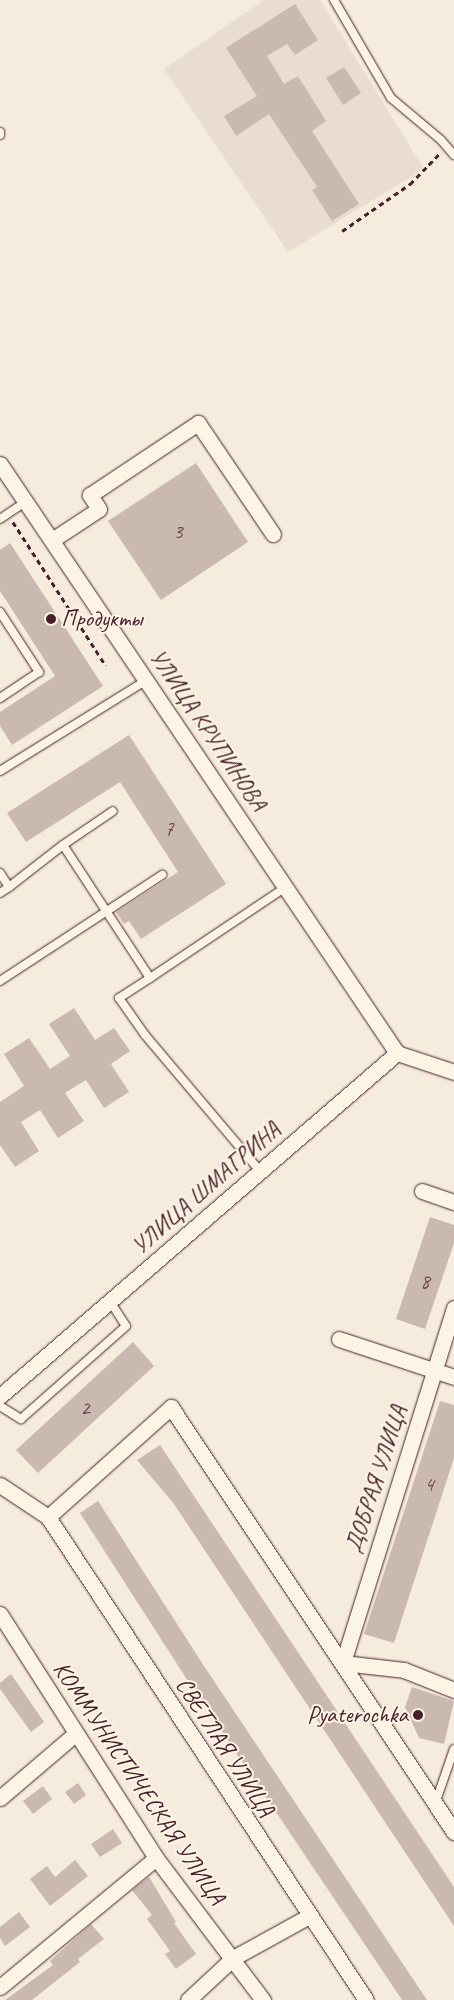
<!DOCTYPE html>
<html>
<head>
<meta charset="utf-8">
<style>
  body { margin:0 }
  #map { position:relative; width:454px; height:2000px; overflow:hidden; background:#f5ecde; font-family:Caveat,sans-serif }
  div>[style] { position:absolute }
  .built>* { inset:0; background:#e8ddd0 }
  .building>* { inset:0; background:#cab9b1 }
  .path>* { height:2.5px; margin-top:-1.25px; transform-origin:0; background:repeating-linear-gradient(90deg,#4a1f2b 0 5px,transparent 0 9px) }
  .roads { filter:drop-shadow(0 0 1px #4a1f2b) drop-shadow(0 0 1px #4a1f2b) }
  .service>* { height:8px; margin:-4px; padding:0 4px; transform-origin:4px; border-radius:4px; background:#fcf5e5 }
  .minor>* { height:15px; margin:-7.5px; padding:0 7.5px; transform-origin:7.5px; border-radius:7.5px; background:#fcf5e5 }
  .dots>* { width:14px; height:14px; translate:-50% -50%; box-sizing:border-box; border:2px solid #fcf5e5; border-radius:50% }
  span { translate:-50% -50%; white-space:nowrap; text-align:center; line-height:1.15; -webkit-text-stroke:4px #fcf5e5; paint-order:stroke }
  .number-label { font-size:21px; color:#6a464c }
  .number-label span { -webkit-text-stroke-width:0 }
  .poi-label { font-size:24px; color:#4a1f2b }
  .left { translate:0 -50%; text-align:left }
  .right { translate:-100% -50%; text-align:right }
  .street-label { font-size:24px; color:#4a1f2b }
</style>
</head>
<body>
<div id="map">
  <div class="built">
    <i style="clip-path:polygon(264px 0,320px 0,424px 169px,288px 252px,164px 69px)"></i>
  </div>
  <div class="building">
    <i style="clip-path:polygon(295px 4px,318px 40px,295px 55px,287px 44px,267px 56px,284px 84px,298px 76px,326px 121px,312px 131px,359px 204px,332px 221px,312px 190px,317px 187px,269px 114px,236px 136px,224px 116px,257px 96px,226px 48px)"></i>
    <i style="clip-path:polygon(344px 67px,361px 93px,343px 105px,326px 78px)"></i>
    <i style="clip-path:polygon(196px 463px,248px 542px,161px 600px,108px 521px)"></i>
    <i style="clip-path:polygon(10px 543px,103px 686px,12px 745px,0 726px,0 712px,55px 676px,0 591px,0 550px)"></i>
    <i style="clip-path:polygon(129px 735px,226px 884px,141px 939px,129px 921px,124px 924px,116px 912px,178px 872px,120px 782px,26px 842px,7px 813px)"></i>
    <i style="clip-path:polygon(74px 1008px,95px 1040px,114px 1028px,130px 1051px,111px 1064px,129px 1092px,104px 1108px,86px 1080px,65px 1093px,84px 1121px,58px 1138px,40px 1110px,21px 1122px,39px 1151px,15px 1167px,0 1145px,0 1102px,24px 1086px,4px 1054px,29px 1038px,50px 1069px,70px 1056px,49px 1024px)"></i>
    <i style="clip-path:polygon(430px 1217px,454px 1225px,454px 1243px,425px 1329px,396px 1319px)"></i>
    <i style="clip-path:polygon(133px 1342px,154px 1366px,38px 1473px,16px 1450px)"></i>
    <i style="clip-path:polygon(440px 1401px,454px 1405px,454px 1458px,394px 1643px,364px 1634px)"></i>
    <i style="clip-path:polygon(160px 1445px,454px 1887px,454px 1926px,174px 1504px,137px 1460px)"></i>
    <i style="clip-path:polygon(98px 1501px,204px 1666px,427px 2000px,402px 2000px,186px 1678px,80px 1513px)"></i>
    <i style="clip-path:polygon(11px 1674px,44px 1722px,31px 1732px,0 1689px,0 1683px)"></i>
    <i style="clip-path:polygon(412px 1687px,454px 1701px,444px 1744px,419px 1738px,405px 1707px)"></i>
    <i style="clip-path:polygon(78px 1783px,86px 1795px,74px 1804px,65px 1792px)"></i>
    <i style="clip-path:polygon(43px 1786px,52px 1799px,33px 1814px,23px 1801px)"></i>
    <i style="clip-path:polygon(113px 1829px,122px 1843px,100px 1857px,91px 1844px)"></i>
    <i style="clip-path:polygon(75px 1860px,88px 1876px,50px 1906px,30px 1879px,47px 1866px,55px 1877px)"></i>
    <i style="clip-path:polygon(149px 1877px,176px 1922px,174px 1923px,196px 1954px,176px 1969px,165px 1954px,170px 1951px,147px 1919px,152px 1915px,132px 1890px)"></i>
    <i style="clip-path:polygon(19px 1912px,30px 1927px,5px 1946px,0 1938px,0 1927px)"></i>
    <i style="clip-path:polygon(91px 1924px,104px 1939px,78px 1959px,80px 1962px,32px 2000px,5px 2000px,53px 1965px,50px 1961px)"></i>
  </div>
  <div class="path">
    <i style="left:342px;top:231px;width:83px;rotate:-34.7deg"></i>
    <i style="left:410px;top:184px;width:43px;rotate:-45.9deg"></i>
    <i style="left:13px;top:522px;width:171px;rotate:57.1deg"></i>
  </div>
  <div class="roads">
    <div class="service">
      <i style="left:334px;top:0;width:113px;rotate:59.8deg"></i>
      <i style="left:391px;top:98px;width:65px;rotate:40deg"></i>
      <i style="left:441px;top:140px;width:20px;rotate:49deg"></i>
      <i style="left:0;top:132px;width:3px;rotate:90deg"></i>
      <i style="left:0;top:519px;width:30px;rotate:-34deg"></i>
      <i style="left:0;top:612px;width:72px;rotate:57deg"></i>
      <i style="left:39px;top:672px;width:47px;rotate:146.3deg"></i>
      <i style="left:0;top:771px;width:173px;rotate:-31.8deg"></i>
      <i style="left:63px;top:845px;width:60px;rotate:-34.2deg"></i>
      <i style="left:0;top:873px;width:17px;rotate:57deg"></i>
      <i style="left:9px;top:887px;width:68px;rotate:-37.9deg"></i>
      <i style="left:63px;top:845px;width:159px;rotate:56.8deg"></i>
      <i style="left:150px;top:978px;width:164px;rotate:-33.8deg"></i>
      <i style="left:0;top:893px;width:11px;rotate:-34deg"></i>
      <i style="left:150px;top:978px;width:37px;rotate:147deg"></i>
      <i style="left:119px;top:998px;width:45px;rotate:54.9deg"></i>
      <i style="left:145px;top:1035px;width:178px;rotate:49.8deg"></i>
      <i style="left:0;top:981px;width:194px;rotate:-33.2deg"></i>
      <i style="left:0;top:1406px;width:25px;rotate:32deg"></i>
      <i style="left:21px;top:1419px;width:140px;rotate:-41.5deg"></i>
      <i style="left:126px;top:1326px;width:30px;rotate:-123deg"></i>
      <i style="left:435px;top:1804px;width:58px;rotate:-70.9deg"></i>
    </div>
    <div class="minor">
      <i style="left:0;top:464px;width:710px;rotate:56.02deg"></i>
      <i style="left:52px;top:540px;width:56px;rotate:-33.4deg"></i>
      <i style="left:99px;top:509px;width:17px;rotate:-123deg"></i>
      <i style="left:90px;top:495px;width:130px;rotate:-33.7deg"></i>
      <i style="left:198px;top:423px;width:134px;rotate:56deg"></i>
      <i style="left:397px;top:1053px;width:60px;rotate:18.4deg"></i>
      <i style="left:422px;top:1191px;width:34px;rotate:19deg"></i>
      <i style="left:454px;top:1308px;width:372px;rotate:107.4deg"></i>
      <i style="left:343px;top:1663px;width:61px;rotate:6.5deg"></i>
      <i style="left:404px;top:1670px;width:54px;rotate:21.8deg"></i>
      <i style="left:339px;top:1339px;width:121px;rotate:18.3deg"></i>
      <i style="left:0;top:1396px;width:525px;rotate:-40.83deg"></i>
      <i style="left:0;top:1485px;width:58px;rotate:33.7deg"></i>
      <i style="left:48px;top:1517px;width:578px;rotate:56.64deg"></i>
      <i style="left:48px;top:1517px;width:165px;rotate:-41.8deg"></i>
      <i style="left:171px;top:1407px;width:511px;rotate:56.34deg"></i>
      <i style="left:0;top:1614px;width:290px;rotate:57.4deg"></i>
      <i style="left:156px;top:1858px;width:178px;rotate:53deg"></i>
      <i style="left:0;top:1798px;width:99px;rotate:-40.5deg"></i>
      <i style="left:0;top:1987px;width:202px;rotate:-39.6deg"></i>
      <i style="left:188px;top:2000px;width:62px;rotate:-43deg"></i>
      <i style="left:233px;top:1958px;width:87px;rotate:-28.9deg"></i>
    </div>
  </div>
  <div class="dots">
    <i style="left:51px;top:619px;background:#4a1f2b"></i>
    <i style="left:418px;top:1715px;background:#4a1f2b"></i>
  </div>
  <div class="number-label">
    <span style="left:178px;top:531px">3</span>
    <span style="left:169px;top:828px">7</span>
    <span style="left:425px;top:1281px">8</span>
    <span style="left:85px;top:1408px">2</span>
    <span style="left:429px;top:1484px">4</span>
  </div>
  <div class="poi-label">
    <span class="left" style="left:61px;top:619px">Продукты</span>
    <span class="right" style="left:408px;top:1715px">Pyaterochka</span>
  </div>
  <div class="street-label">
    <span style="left:208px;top:730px;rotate:56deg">УЛИЦА КРУПИНОВА</span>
    <span style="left:206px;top:1188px;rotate:-41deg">УЛИЦА ШМАГРИНА</span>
    <span style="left:376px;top:1479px;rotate:-72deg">ДОБРАЯ УЛИЦА</span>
    <span style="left:225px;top:1747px;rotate:57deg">СВЕТЛАЯ УЛИЦА</span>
    <span style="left:139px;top:1783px;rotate:56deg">КОММУНИСТИЧЕСКАЯ УЛИЦА</span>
  </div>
</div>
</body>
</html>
